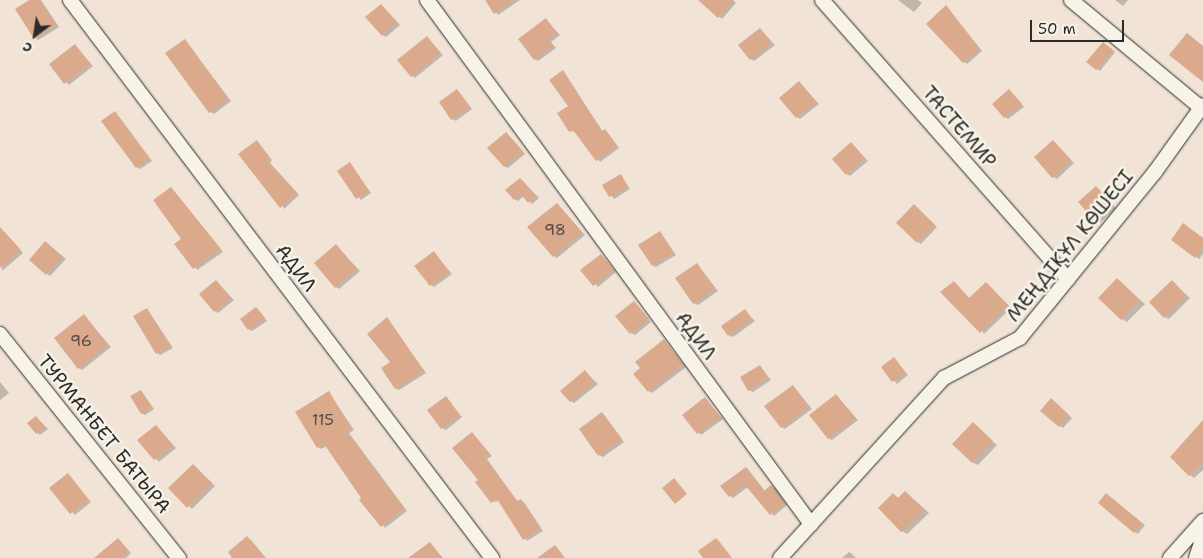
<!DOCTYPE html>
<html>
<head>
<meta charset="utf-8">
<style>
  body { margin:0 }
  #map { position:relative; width:1203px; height:558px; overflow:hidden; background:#f1e4d6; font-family:"Shantell Sans",sans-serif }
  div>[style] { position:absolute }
  .shadow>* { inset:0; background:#0003 }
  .building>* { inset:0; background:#dbaa8d }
  .roads { filter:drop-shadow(0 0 1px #2b2b2b) drop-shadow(0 0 1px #2b2b2b) }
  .street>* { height:14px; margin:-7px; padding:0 7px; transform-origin:7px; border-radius:7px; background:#f7f3e8 }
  span { translate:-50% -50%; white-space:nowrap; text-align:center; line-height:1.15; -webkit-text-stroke:5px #f7f3e8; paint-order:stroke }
  .number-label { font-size:16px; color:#574b44 }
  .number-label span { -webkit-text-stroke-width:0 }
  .street-label { font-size:19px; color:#2b2b2b }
  .north { position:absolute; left:10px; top:10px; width:50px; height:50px; -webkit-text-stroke:4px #f7f3e8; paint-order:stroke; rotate:211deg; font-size:14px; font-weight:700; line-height:20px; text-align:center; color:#2b2b2b }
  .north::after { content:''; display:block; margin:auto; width:18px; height:22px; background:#2b2b2b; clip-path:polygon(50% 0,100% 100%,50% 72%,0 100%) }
  .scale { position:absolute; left:1030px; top:20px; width:94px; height:22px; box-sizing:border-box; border:2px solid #2b2b2b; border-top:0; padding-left:6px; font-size:15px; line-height:18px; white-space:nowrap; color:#2b2b2b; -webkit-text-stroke:4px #f7f3e8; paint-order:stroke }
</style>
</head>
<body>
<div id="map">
  <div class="shadow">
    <i style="clip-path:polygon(32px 0,41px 0,59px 27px,38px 40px,35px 38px)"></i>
    <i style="clip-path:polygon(486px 0,520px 0,498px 15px)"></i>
    <i style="clip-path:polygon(701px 0,733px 0,736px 3px,722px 19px)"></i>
    <i style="clip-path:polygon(898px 0,918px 0,922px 3px,914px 12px)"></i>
    <i style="clip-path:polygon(1115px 0,1128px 0,1123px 6px)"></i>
    <i style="clip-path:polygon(381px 5px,400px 25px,386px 37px,383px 35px)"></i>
    <i style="clip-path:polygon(946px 7px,982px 51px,967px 64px,964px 62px)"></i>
    <i style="clip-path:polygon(546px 20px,560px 35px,551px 42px,556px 48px,538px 61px,535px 59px)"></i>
    <i style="clip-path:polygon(760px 29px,775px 45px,754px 61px,751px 59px)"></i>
    <i style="clip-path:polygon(427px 37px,443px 55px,415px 78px,412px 76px)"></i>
    <i style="clip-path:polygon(185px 40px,231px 101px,214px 114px,210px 112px)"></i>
    <i style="clip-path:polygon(75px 45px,93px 66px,69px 85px,50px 64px)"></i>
    <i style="clip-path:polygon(1106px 45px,1115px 52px,1100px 71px,1097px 69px)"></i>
    <i style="clip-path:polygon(563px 72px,603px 132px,608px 133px,619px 148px,600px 162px,576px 132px,570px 131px,570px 106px)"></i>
    <i style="clip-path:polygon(799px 82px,819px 104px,800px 119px,797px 117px)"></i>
    <i style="clip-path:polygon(457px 90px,472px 109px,456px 121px,452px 119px)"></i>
    <i style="clip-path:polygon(1010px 91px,1024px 107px,1008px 119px,1005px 117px)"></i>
    <i style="clip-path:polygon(115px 112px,152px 161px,140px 169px,137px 167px)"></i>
    <i style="clip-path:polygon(506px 134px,525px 154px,508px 168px,504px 166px)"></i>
    <i style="clip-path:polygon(257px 142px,272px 160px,270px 163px,299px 195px,284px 209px)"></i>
    <i style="clip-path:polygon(851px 144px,868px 161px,850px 176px,847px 174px)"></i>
    <i style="clip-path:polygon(1056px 144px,1074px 163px,1057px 179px,1053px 177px)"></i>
    <i style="clip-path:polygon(350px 164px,371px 193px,361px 200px,339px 171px)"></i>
    <i style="clip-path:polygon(621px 176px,630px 189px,614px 199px,604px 186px)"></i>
    <i style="clip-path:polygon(521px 179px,539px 198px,532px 204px,524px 196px,518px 201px,514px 199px)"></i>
    <i style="clip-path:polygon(1096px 188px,1116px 208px,1100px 223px,1097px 221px)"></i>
    <i style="clip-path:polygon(171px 189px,223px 252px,197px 270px,183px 239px)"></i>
    <i style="clip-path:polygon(557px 204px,585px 235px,557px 258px,554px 256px)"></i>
    <i style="clip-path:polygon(917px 208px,937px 227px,921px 244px,918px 242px)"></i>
    <i style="clip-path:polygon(4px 232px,23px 253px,2px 271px,0 236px)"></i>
    <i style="clip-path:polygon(660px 233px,676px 255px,656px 267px,652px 265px)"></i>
    <i style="clip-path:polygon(1203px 239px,1203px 254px,1199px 259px,1196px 257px)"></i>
    <i style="clip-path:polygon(49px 245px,66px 259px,50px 276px,30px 259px)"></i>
    <i style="clip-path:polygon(336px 246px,360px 271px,339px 289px,336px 287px)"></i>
    <i style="clip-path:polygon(434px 253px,452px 274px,434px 287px,431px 285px)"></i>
    <i style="clip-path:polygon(601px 255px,616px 272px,598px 287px,582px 270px)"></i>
    <i style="clip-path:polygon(697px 264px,718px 291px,698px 305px,694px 303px)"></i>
    <i style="clip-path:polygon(1117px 280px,1145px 304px,1127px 322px,1122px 319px)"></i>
    <i style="clip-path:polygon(216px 281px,234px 300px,218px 313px,215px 311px)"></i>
    <i style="clip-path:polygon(954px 282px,970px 299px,986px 283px,1011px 308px,984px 334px)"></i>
    <i style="clip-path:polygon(1172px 282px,1190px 298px,1169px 319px,1165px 317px)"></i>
    <i style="clip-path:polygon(634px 302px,651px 322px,635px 335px,631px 333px)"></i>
    <i style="clip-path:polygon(257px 308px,267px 321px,252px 331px,249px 329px)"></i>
    <i style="clip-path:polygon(147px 309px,173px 348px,160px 355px,157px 353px)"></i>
    <i style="clip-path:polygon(745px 311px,755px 321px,733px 337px,729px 335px)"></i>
    <i style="clip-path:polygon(84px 316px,111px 347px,82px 370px,79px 368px)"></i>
    <i style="clip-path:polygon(387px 319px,426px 373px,399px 390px,395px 388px)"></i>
    <i style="clip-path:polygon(664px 341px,686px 367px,652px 393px,649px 391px)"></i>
    <i style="clip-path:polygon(894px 359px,908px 375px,897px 384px,883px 367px)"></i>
    <i style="clip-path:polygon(760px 366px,771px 380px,753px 392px,749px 390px)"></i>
    <i style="clip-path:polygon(585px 372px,598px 384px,574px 403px,570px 401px)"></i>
    <i style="clip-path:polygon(0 382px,9px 393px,0 400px)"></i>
    <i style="clip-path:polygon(793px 386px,812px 409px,785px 429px,781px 427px)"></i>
    <i style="clip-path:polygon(141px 391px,154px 409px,145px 415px,141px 413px)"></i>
    <i style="clip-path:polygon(329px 393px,354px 430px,349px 433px,407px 511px,385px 528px,327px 446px,321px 449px,318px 447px)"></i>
    <i style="clip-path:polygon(836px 395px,858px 420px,832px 440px,828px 438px)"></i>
    <i style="clip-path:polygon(446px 398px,462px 417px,446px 430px,442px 428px)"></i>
    <i style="clip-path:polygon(705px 399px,723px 419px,701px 435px,684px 415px)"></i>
    <i style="clip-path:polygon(1055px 402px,1072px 418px,1063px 428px,1060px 426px)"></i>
    <i style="clip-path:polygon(602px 414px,624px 442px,603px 457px,599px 455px)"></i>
    <i style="clip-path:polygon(36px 417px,48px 429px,40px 435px,37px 433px)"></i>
    <i style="clip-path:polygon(1203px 422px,1203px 470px,1194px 478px,1190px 475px)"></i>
    <i style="clip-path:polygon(973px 424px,997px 445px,978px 465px,972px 462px)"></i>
    <i style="clip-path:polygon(156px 426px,176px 448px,159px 462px,139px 440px)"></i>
    <i style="clip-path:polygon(472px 433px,492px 456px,487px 459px,518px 502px,524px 502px,543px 531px,527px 541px,499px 501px,492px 502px,480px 480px)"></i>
    <i style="clip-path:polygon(193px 465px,215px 486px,192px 509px,170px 488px)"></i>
    <i style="clip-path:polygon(747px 468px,765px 491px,771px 486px,775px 488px,787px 505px,774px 516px,748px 487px,733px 498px,730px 496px)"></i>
    <i style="clip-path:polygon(68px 475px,91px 502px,75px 515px,51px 488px)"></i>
    <i style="clip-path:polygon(906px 492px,929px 513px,907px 534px,902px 531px,893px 495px,899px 498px)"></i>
    <i style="clip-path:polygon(1110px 497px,1145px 525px,1138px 534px,1135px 532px)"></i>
    <i style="clip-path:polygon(247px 538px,251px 540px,266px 558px,234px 558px)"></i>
    <i style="clip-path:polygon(118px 539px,131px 553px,126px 558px,102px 558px)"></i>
    <i style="clip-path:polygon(716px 539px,719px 541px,732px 558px,704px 558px)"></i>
    <i style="clip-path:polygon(430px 543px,443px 558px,411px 558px)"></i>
    <i style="clip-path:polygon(849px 552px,852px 554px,856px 558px,842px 558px)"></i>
  </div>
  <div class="building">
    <i style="clip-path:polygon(29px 0,40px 0,56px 25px,34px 39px,15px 9px)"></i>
    <i style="clip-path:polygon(485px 0,514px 0,494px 14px)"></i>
    <i style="clip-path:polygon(698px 0,734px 0,718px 18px)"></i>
    <i style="clip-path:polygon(381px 4px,397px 22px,382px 36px,365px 17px)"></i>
    <i style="clip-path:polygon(946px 5px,980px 49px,963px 63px,926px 24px)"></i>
    <i style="clip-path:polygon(546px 18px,557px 33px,548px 39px,553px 46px,534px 60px,518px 39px)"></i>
    <i style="clip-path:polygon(760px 28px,772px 43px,750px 60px,738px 45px)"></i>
    <i style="clip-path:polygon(1187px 33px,1203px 46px,1203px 82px,1169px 55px)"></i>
    <i style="clip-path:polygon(427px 36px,440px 53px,411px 77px,397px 60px)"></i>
    <i style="clip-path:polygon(185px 39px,228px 99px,209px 113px,165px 53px)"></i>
    <i style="clip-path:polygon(1103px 42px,1113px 50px,1096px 70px,1086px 62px)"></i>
    <i style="clip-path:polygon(75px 44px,90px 64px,64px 84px,49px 64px)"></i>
    <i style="clip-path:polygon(563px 70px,602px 131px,605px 129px,617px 146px,596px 161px,573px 130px,569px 132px,557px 113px,568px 106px,549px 80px)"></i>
    <i style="clip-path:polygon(799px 81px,816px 102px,796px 118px,779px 98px)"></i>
    <i style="clip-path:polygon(457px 89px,470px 107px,451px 120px,439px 102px)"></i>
    <i style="clip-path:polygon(1009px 89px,1022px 104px,1004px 118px,992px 104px)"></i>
    <i style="clip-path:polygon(115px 111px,150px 159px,136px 168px,101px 121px)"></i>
    <i style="clip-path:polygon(506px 132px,523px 151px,504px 167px,487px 148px)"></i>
    <i style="clip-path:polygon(257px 140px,270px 158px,267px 160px,297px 193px,280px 208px,238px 154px)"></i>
    <i style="clip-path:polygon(1053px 140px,1071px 160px,1052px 178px,1034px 157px)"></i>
    <i style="clip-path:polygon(851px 142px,865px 158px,846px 175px,832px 159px)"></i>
    <i style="clip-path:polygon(350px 162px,369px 191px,356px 199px,337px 171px)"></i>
    <i style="clip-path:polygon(621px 174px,628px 187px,609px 197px,602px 185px)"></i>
    <i style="clip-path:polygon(520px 178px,536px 196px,528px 203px,521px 194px,514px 200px,505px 190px)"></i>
    <i style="clip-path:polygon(1096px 186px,1114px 206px,1096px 222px,1078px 202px)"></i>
    <i style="clip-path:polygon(171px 187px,221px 249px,193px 269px,174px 244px,181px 239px,153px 200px)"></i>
    <i style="clip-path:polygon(557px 203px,582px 232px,553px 257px,527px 227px)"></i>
    <i style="clip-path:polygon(914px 204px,935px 225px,917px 243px,896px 223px)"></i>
    <i style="clip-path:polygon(1183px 223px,1203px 238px,1203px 247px,1195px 258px,1171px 240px)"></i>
    <i style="clip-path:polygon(0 227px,21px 250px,0 268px)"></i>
    <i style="clip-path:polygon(660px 231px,674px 253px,652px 266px,638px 245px)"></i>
    <i style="clip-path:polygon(45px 241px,63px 257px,46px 275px,29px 260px)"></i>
    <i style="clip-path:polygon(336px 244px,357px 269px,335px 288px,314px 263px)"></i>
    <i style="clip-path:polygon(434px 251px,449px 272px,430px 286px,414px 266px)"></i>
    <i style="clip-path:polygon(601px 254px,614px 270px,593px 286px,580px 270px)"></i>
    <i style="clip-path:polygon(697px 263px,715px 289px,693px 304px,675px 278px)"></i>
    <i style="clip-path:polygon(1117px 278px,1140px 300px,1121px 320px,1098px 298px)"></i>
    <i style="clip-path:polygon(216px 280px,231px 298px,214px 312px,199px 294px)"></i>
    <i style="clip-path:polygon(1172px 280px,1187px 296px,1164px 318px,1149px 302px)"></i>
    <i style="clip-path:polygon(954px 281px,969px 298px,986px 282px,1008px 305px,980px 333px,940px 292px)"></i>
    <i style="clip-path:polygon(634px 301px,649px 319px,630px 334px,615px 316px)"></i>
    <i style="clip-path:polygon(256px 307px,265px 318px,248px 330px,240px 319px)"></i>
    <i style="clip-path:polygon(147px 308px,170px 346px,156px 354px,133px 316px)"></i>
    <i style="clip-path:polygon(745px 309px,752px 319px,728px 336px,721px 326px)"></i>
    <i style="clip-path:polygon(84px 314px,108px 345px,78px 369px,54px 338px)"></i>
    <i style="clip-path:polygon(387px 317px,424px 371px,395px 389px,381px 368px,390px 362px,367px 334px)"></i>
    <i style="clip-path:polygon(664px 339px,683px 364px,648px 392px,633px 374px,640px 368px,635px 362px)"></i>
    <i style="clip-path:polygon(894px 357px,906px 373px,892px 382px,881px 367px)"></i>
    <i style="clip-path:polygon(760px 365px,768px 378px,748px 391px,740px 377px)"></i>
    <i style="clip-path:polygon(585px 370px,595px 382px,570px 402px,560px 391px)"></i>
    <i style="clip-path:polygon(793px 385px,809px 407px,781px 428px,764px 406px)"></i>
    <i style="clip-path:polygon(141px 390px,152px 407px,141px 414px,130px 396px)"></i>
    <i style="clip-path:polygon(329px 391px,351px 428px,346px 431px,404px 508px,381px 527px,359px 500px,361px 498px,324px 444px,317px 448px,295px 412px)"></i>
    <i style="clip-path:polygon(836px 394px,855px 418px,828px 439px,809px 415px)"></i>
    <i style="clip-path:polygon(446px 396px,460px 415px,441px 429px,427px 410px)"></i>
    <i style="clip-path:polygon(705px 397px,720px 417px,697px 434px,682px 415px)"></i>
    <i style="clip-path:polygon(1051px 398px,1069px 415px,1059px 427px,1040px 411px)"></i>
    <i style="clip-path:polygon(602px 412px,622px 439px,598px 456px,579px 429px)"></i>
    <i style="clip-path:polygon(36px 416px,45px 427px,36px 434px,27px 423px)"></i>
    <i style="clip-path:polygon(1203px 420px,1203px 462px,1189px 476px,1170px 457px)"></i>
    <i style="clip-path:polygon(973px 422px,993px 441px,972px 463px,952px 444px)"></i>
    <i style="clip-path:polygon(156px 425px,173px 445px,154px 460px,137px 440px)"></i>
    <i style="clip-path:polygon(472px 432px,489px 453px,484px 457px,517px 501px,521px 499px,540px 529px,523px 540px,497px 499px,491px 503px,475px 482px,478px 480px,452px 448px)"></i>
    <i style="clip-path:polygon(193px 464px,212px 483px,187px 508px,168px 488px)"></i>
    <i style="clip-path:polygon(746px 467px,764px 491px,771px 485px,785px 503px,770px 515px,745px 485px,729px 497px,720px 486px)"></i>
    <i style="clip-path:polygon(68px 473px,89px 500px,70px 514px,49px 488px)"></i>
    <i style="clip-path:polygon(674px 478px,687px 494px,675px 504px,662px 488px)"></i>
    <i style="clip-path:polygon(905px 491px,924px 510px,901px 532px,878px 508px,893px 493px,898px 498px)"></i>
    <i style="clip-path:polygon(1106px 493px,1142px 523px,1134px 533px,1098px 503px)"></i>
    <i style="clip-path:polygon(247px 536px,265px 558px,232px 558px,228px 552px)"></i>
    <i style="clip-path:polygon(118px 538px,129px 551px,120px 558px,94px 558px)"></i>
    <i style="clip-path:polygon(716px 538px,731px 558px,703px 558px,698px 551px)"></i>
    <i style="clip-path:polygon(430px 542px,442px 558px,408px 558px)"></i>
    <i style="clip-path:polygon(555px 545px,565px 558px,537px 558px)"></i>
  </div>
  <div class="roads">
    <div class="street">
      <i style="left:70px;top:0;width:700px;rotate:52.9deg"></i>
      <i style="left:427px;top:0;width:650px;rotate:53.77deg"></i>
      <i style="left:822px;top:0;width:372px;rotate:48.6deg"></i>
      <i style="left:1071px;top:0;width:169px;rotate:39.7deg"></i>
      <i style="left:0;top:334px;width:287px;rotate:51.4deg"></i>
      <i style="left:780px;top:558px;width:244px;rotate:-47.7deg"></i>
      <i style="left:944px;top:378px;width:86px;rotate:-27.8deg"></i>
      <i style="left:1020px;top:338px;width:214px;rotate:-50.9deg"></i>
      <i style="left:1155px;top:172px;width:82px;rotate:-54.4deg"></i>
      <i style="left:1170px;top:558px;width:50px;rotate:-48.3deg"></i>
      <i style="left:1196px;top:558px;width:22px;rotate:-72deg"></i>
    </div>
  </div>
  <div class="number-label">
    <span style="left:555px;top:230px">98</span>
    <span style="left:81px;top:341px">96</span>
    <span style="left:323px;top:420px">115</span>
  </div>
  <div class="street-label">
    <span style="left:959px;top:127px;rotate:49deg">ТАСТЕМИР</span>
    <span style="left:1070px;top:246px;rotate:-51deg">МЕҢДІҚҰЛ КӨШЕСІ</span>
    <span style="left:296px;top:268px;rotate:53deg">АДИЛ</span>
    <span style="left:696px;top:336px;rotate:54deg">АДИЛ</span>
    <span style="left:104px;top:434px;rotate:51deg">ТУРМАНБЕТ БАТЫРА</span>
  </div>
  <div class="north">С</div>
  <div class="scale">50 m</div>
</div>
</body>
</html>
